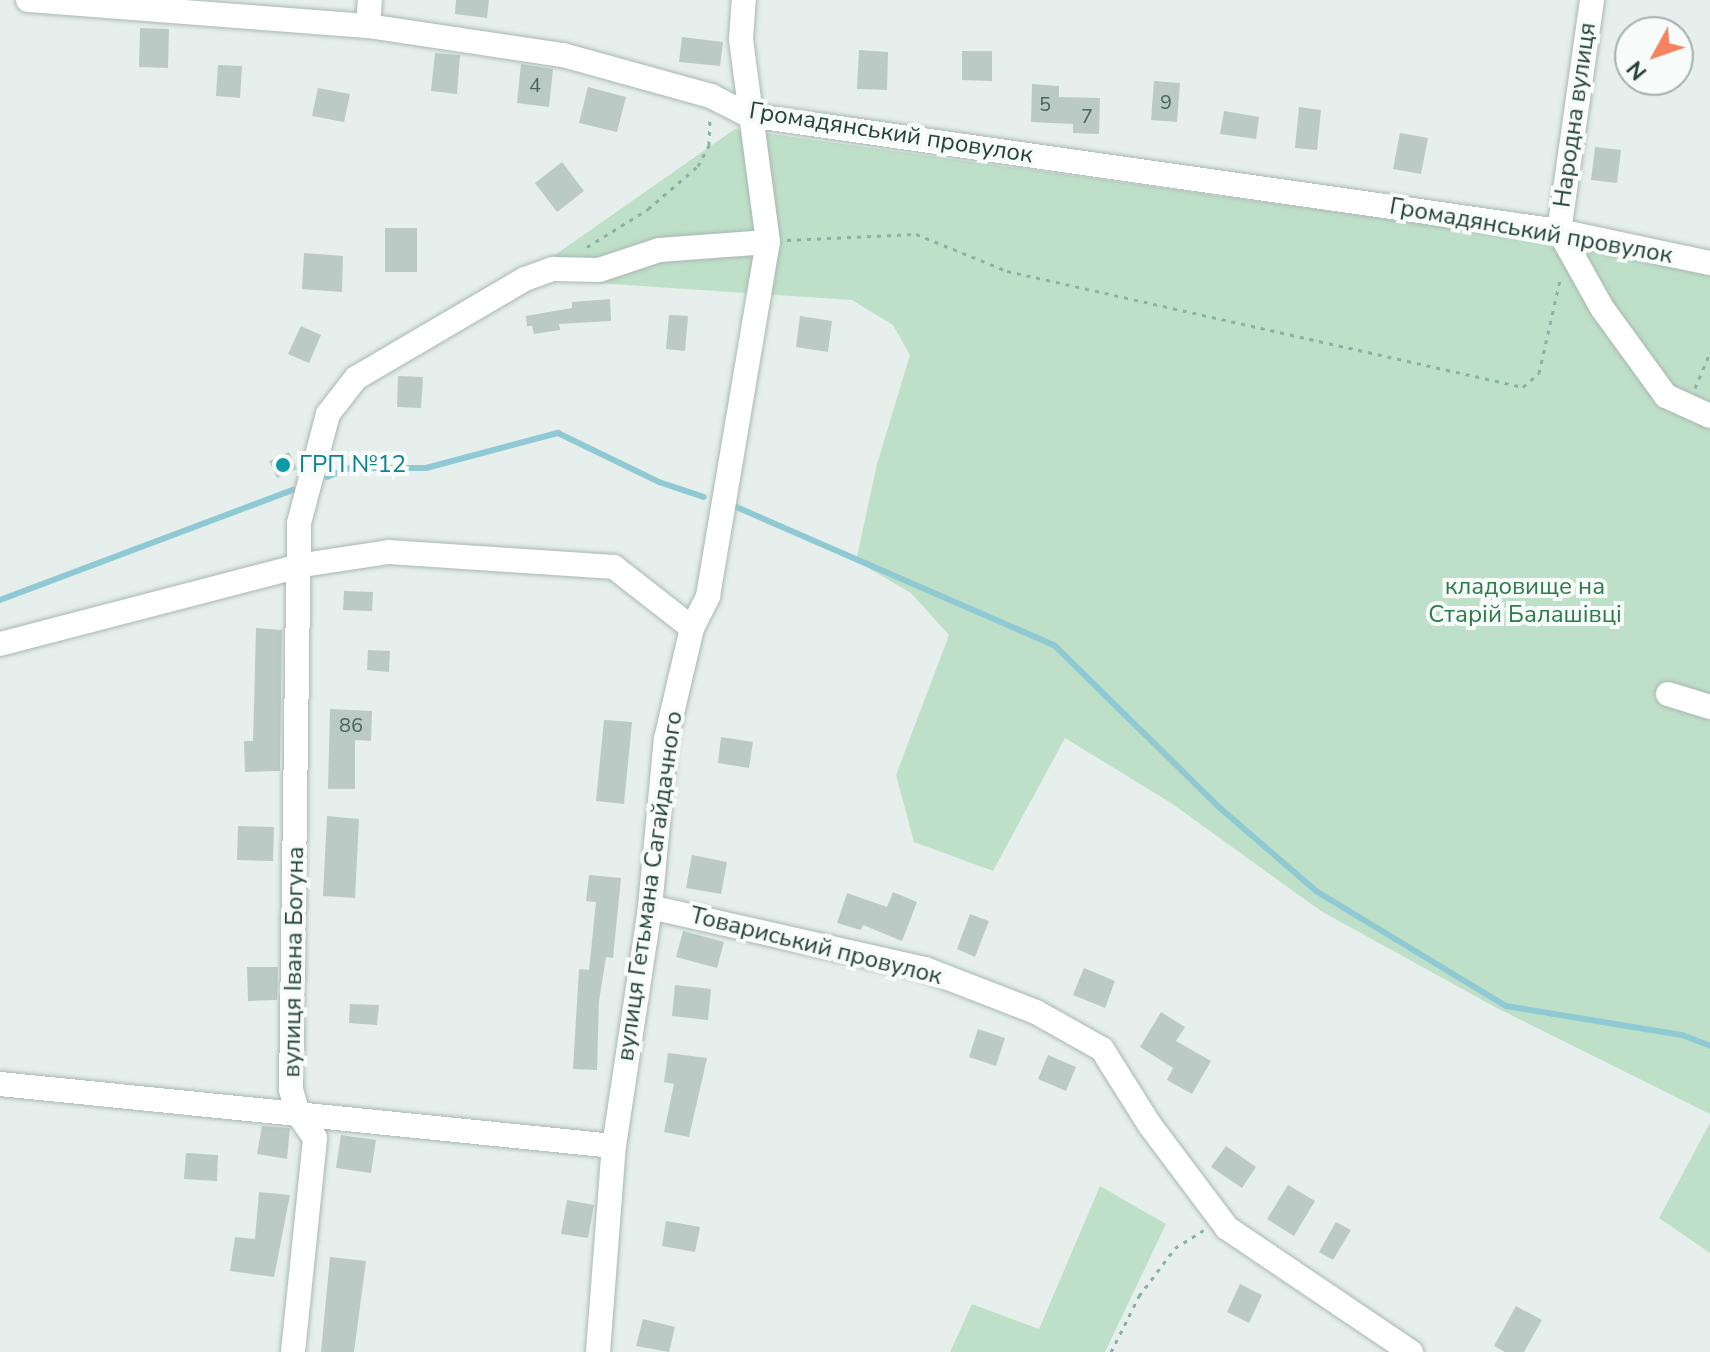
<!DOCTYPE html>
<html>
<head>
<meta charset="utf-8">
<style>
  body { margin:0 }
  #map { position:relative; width:1710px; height:1352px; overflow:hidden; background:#e6efeb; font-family:"Nunito Sans",sans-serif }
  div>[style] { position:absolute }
  .green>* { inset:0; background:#bfe0c8 }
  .stream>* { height:6px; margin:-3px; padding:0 3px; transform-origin:3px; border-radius:3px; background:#8ec9d4 }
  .building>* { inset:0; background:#bbcac4 }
  .path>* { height:3px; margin-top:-1.5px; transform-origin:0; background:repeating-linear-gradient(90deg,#86b3a5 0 4px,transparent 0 10px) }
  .roads { filter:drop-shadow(0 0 2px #a8b8b2) drop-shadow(0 0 2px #a8b8b2) }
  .minor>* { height:24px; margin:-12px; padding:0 12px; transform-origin:12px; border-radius:12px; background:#fff }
  .dots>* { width:22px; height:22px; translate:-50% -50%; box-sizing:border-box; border:4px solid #f7fbf9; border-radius:50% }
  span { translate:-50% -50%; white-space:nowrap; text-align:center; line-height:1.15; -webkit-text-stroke:8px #f7fbf9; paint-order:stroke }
  .number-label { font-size:20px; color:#4a645c }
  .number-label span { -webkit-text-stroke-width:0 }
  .street-label { font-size:24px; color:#24423a }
  .culture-label { font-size:24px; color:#0d838f }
  .left { translate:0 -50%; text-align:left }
  .park-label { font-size:24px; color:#2d7a4b }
  .north { position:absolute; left:1614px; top:16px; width:80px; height:80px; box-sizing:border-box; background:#f7fbf9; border:2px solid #a3b1ad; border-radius:50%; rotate:230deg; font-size:22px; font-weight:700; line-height:32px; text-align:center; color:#24423a }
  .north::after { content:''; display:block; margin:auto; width:28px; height:36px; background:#f4845f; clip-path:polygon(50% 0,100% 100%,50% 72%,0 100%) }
</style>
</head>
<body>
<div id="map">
  <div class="green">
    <i style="clip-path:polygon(735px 129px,1545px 241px,1710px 276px,1710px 1114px,1493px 1006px,1321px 911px,1171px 803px,1065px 738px,993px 871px,914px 842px,896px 775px,949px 635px,911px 593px,856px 561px,877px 464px,910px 355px,893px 325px,852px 300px,522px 278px)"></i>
    <i style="clip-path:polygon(1710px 1123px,1710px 1253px,1659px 1218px)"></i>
    <i style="clip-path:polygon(1100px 1186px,1166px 1224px,1105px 1352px,950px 1352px,972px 1304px,1039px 1329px)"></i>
  </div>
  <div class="stream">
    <i style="left:327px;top:477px;width:24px;rotate:-22deg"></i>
    <i style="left:349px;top:468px;width:77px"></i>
    <i style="left:426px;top:468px;width:137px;rotate:-14.9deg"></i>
    <i style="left:558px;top:433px;width:112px;rotate:25.9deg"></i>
    <i style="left:659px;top:482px;width:47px;rotate:18.4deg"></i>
    <i style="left:734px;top:506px;width:349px;rotate:23.5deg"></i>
    <i style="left:1054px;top:645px;width:233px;rotate:44.5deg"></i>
    <i style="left:1220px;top:808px;width:127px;rotate:40.8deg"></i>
    <i style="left:1316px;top:891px;width:222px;rotate:31.2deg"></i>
    <i style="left:1506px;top:1006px;width:178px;rotate:9.4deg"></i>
    <i style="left:1682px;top:1035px;width:30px;rotate:21deg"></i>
    <i style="left:0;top:600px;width:313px;rotate:-20.6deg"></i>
  </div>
  <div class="building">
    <i style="clip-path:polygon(456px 0,489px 0,487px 18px,455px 14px)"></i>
    <i style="clip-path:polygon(140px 28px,169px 29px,168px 68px,139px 67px)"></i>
    <i style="clip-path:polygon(682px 37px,723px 42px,720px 66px,679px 62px)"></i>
    <i style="clip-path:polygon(859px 50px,888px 52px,887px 90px,857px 89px)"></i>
    <i style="clip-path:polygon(962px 51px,992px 51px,992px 81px,962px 80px)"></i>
    <i style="clip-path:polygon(435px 53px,460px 55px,457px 94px,431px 91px)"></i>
    <i style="clip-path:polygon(521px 64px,553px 69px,549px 107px,517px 103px)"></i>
    <i style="clip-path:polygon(218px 65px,242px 66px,240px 98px,216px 96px)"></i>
    <i style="clip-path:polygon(1154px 81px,1180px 83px,1177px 122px,1151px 120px)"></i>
    <i style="clip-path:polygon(1032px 84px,1059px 86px,1059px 97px,1100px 98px,1099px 134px,1073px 133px,1073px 124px,1031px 122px)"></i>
    <i style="clip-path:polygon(588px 87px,626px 97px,617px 132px,579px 123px)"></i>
    <i style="clip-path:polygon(318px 88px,350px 94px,344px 122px,312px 116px)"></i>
    <i style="clip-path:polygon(1299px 107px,1321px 110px,1317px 150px,1295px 148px)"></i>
    <i style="clip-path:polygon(1224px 111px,1259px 117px,1256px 139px,1220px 134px)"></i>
    <i style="clip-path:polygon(1400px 133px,1428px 138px,1421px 174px,1393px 169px)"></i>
    <i style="clip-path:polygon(1595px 147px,1621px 150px,1617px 183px,1591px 180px)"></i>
    <i style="clip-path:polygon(562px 162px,584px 191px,557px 212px,535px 183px)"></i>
    <i style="clip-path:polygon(385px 228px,417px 228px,417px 272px,385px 272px)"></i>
    <i style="clip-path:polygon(304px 253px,343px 256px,342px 292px,302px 289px)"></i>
    <i style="clip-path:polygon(610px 299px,611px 321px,559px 324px,560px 330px,534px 334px,532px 326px,527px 326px,526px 316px,572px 308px,572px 302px)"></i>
    <i style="clip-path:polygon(669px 315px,688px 316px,685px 351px,666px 349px)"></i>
    <i style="clip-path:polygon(800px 316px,832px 321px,828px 352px,796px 347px)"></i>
    <i style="clip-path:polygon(301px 326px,321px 335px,309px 363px,288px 354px)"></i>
    <i style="clip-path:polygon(398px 376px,423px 377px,421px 408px,397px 407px)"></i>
    <i style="clip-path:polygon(289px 452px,297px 469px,277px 478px,269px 461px)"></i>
    <i style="clip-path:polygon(344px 591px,373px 592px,372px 611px,343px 610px)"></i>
    <i style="clip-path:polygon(256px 628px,282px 630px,280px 771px,245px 772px,244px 741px,253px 741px)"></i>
    <i style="clip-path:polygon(368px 650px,390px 651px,389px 672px,367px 670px)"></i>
    <i style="clip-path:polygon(330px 709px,372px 711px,371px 741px,355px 740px,355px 789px,328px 789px)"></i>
    <i style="clip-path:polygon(604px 720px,632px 722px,624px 804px,596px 801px)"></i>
    <i style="clip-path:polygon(721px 737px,753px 742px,749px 768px,718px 763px)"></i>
    <i style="clip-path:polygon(327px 816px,359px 819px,355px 898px,323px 896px)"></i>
    <i style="clip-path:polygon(238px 826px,274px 827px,273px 861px,237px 860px)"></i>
    <i style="clip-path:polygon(692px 855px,727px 862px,721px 894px,686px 888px)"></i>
    <i style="clip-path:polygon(589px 875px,621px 878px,613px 958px,606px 957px,599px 1001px,597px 1070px,573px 1069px,579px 969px,589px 970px,596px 902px,586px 901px)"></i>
    <i style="clip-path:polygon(893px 892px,917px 902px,902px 941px,863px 925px,861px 930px,837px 923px,847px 893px,887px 907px)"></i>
    <i style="clip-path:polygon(970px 914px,989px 921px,975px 957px,957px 949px)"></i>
    <i style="clip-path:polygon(683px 931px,724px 942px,717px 968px,676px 957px)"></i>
    <i style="clip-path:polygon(247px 967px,278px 967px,277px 1000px,248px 1001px)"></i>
    <i style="clip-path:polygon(1084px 968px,1115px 981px,1105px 1008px,1073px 995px)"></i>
    <i style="clip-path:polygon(675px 985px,711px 989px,708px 1020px,672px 1016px)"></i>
    <i style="clip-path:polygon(350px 1004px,379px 1005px,377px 1025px,349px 1023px)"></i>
    <i style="clip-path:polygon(1161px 1012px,1185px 1027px,1176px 1041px,1211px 1061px,1192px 1094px,1167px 1080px,1173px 1068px,1140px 1047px)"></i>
    <i style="clip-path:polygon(978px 1029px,1005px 1038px,996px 1066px,969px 1057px)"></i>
    <i style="clip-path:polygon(668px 1053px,707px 1058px,689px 1137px,664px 1132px,674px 1084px,664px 1082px)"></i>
    <i style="clip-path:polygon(1048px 1055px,1076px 1067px,1066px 1091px,1038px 1079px)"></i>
    <i style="clip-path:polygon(262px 1126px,290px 1128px,287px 1159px,257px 1154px)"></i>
    <i style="clip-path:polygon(341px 1135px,376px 1140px,371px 1173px,336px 1168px)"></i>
    <i style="clip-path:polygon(1226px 1146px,1256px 1167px,1242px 1188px,1211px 1167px)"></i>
    <i style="clip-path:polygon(186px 1153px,218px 1155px,217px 1181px,184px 1179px)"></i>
    <i style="clip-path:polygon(1288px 1185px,1315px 1201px,1294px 1236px,1267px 1219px)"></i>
    <i style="clip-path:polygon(259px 1192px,290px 1195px,274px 1277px,230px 1271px,235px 1237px,255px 1239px)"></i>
    <i style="clip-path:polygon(567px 1200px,594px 1205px,588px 1238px,561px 1234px)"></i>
    <i style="clip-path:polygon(666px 1221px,700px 1227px,695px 1252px,662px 1246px)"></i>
    <i style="clip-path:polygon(1336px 1222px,1351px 1230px,1333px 1260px,1319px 1252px)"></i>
    <i style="clip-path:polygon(330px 1257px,366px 1261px,354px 1352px,321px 1352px)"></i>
    <i style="clip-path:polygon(1240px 1284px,1262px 1295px,1249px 1323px,1227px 1312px)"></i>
    <i style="clip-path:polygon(1516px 1306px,1542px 1320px,1524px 1352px,1505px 1352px,1494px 1346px)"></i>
    <i style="clip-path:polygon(643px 1319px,675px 1327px,669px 1352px,636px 1346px)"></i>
  </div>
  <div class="path">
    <i style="left:787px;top:240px;width:129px;rotate:-2.7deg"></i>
    <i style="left:916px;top:234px;width:98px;rotate:22.1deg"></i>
    <i style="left:1007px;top:271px;width:529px;rotate:12.67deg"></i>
    <i style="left:1523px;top:387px;width:21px;rotate:-41deg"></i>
    <i style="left:1539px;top:373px;width:95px;rotate:-77.3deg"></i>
    <i style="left:587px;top:247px;width:72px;rotate:-31.9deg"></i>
    <i style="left:648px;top:209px;width:66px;rotate:-40.7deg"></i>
    <i style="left:698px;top:166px;width:24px;rotate:-62deg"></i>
    <i style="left:709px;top:145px;width:27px;rotate:-88deg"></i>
    <i style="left:1695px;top:388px;width:38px;rotate:-67deg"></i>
    <i style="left:1111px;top:1352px;width:63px;rotate:-63.4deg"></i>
    <i style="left:1139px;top:1296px;width:60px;rotate:-53.1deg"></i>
    <i style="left:1175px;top:1248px;width:34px;rotate:-32deg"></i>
  </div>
  <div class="roads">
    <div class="minor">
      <i style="left:28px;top:0;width:341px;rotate:4.4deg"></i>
      <i style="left:368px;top:26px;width:197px;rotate:8.5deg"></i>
      <i style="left:563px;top:55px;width:154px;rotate:15.5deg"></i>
      <i style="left:711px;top:96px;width:42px;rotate:27.2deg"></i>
      <i style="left:748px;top:115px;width:819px;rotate:8.14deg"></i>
      <i style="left:1559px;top:231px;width:154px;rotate:12deg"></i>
      <i style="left:1592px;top:0;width:233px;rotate:98.1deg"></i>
      <i style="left:1559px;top:231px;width:88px;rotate:60.8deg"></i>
      <i style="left:1602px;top:308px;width:109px;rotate:54deg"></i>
      <i style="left:1666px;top:396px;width:48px;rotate:24.4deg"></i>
      <i style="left:368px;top:26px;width:26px;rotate:-86deg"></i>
      <i style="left:0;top:644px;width:313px;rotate:-14.6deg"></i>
      <i style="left:303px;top:565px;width:87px;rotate:-8.6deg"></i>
      <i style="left:389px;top:552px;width:225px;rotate:3.8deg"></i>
      <i style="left:614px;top:567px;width:99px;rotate:38deg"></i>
      <i style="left:1668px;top:694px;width:44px;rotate:17.2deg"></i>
      <i style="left:650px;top:907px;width:282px;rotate:12.7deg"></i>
      <i style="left:925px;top:969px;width:119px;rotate:21.2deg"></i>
      <i style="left:1036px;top:1012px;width:76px;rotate:29.3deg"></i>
      <i style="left:1102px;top:1049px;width:89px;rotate:57.9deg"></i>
      <i style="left:1149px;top:1124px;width:130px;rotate:53.1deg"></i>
      <i style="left:1227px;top:1228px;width:222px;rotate:34deg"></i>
      <i style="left:0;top:1084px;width:617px;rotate:5.77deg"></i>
      <i style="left:293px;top:1352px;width:215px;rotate:-84.1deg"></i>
      <i style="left:315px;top:1138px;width:29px;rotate:-125deg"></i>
      <i style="left:298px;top:1114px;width:26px;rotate:-106deg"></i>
      <i style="left:291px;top:1089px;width:566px;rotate:-89.19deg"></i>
      <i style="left:299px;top:523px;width:113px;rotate:-75.1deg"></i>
      <i style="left:328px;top:414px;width:46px;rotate:-52.1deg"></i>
      <i style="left:356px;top:378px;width:196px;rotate:-30.4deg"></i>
      <i style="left:525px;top:279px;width:30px;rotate:-20deg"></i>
      <i style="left:553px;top:269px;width:46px;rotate:1.2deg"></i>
      <i style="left:599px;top:270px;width:63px;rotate:-18.4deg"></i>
      <i style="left:659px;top:250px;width:109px;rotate:-4.2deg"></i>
      <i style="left:598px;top:1352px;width:207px;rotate:-85.6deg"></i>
      <i style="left:614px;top:1146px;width:242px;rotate:-81.4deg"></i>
      <i style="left:650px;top:907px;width:169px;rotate:-84.6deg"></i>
      <i style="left:666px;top:739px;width:114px;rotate:-76.8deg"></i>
      <i style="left:692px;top:628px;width:36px;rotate:-63deg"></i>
      <i style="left:708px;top:596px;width:359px;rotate:-80.4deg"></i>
      <i style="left:768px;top:242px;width:205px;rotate:-97.6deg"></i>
      <i style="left:741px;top:39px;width:39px;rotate:-86deg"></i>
    </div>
  </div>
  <div class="dots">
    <i style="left:283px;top:465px;background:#0f9aa8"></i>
  </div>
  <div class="number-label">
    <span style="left:535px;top:85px">4</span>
    <span style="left:1166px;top:102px">9</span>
    <span style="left:1045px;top:104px">5</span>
    <span style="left:1087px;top:116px">7</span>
    <span style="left:351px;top:725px">86</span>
  </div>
  <div class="street-label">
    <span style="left:1575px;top:115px;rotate:-82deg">Народна вулиця</span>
    <span style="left:891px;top:133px;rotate:9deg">Громадянський провулок</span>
    <span style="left:1531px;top:231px;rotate:10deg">Громадянський провулок</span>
    <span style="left:650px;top:886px;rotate:-82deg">вулиця Гетьмана Сагайдачного</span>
    <span style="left:816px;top:946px;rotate:14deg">Товариський провулок</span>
    <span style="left:294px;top:962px;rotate:-89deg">вулиця Івана Богуна</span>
  </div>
  <div class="culture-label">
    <span class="left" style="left:299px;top:465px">ГРП №12</span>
  </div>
  <div class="park-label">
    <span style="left:1525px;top:601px">кладовище на<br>Старій Балашівці</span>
  </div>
  <div class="north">N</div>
</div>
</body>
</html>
